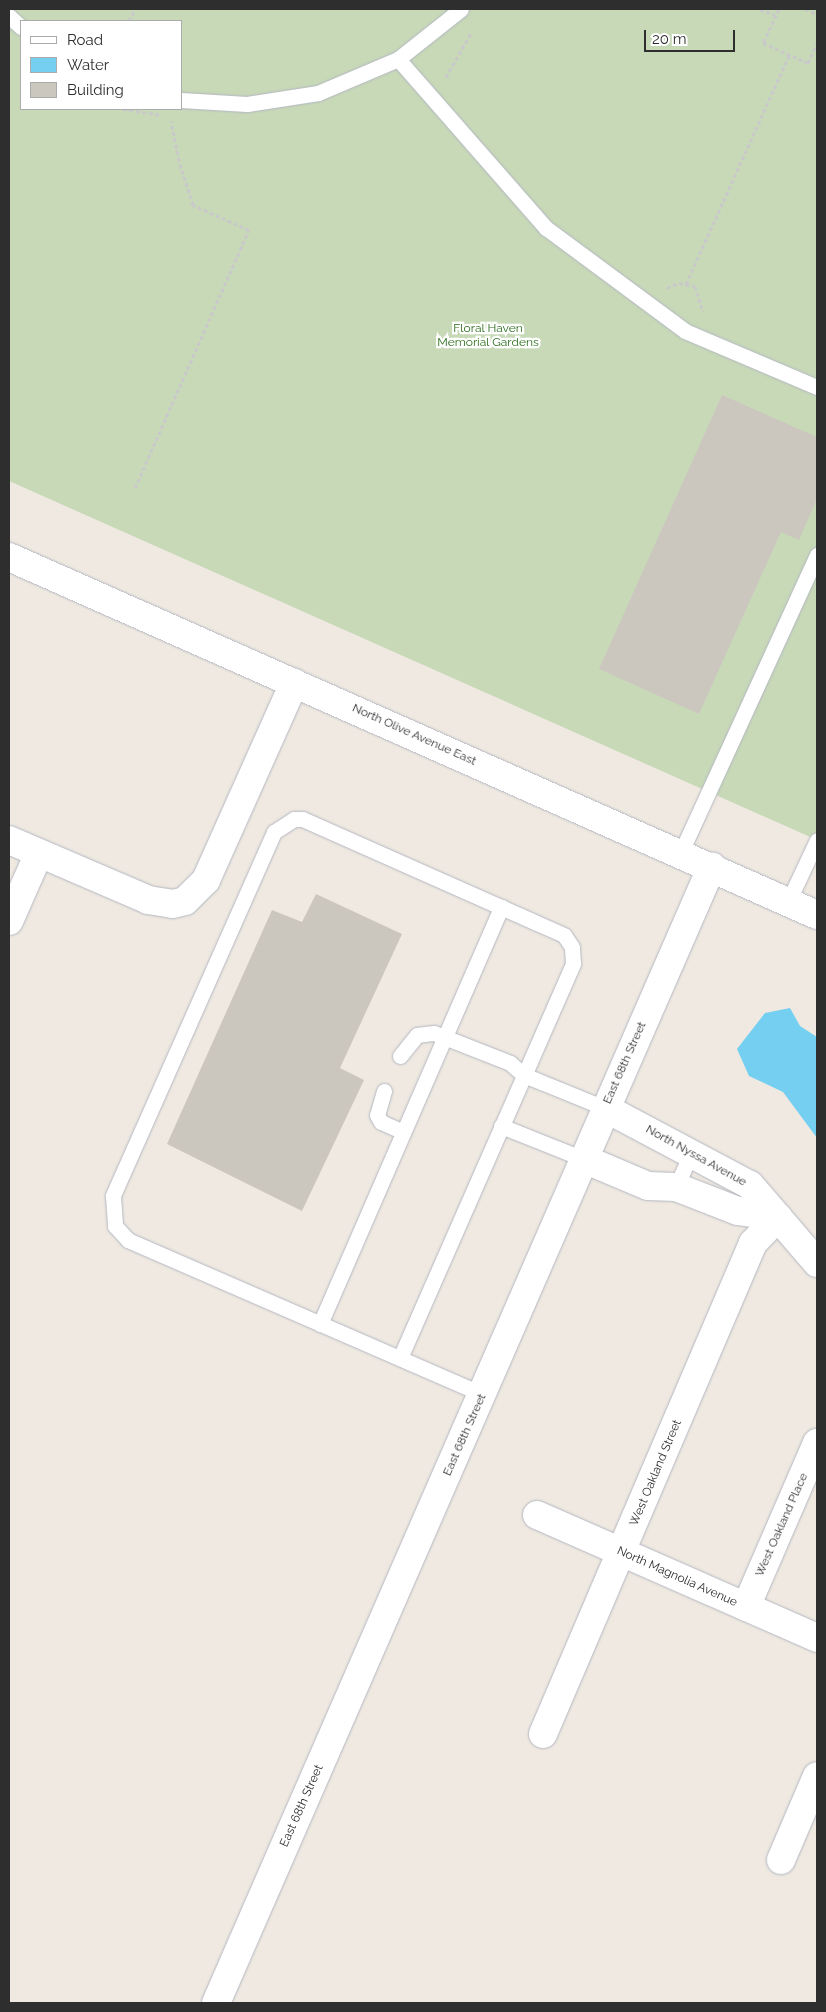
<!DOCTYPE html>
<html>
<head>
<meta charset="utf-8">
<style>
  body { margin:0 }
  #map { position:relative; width:826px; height:2012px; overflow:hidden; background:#efe9e1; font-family:Raleway,sans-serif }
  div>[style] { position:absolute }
  .cemetery>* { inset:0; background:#c8d9b8 }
  .water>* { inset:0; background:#75cff0 }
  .building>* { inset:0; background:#cbc7bf }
  .path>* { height:3px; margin-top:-1.5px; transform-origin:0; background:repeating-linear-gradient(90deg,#c9c9c9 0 4px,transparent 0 6.5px) }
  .roads { filter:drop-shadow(0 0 1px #b4b7c1) drop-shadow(0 0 1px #b4b7c1) }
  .service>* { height:15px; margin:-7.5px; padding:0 7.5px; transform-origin:7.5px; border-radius:7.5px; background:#fff }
  .minor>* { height:28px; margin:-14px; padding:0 14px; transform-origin:14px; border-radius:14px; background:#fff }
  .tertiary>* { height:28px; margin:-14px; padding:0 14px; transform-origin:14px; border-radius:14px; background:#fff }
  span { translate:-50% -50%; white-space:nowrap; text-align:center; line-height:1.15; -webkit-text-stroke:4.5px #fff; paint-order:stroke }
  .park-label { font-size:12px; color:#2c6e1b }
  .street-label { font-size:12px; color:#2e2e2e }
  .frame { position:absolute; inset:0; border:10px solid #2e2e2e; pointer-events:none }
  .legend { position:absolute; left:20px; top:20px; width:162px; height:90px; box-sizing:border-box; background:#fff; border:1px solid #ababab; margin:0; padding:6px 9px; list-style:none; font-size:15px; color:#2e2e2e }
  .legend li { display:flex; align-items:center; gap:10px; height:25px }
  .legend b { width:25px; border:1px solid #ababab }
  .scale { position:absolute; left:644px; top:30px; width:91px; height:22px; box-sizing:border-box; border:2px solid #2e2e2e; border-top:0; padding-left:6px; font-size:15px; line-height:18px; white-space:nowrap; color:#2e2e2e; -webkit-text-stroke:4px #fff; paint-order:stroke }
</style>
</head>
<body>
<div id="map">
  <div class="cemetery">
    <i style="clip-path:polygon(evenodd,9px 9px,817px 9px,817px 840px,9px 481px,9px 9px,21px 21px,181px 21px,181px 109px,21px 109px,21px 21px)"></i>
  </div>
  <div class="water">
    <i style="clip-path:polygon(790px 1008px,800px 1026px,817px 1037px,817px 1138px,783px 1092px,749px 1076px,737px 1049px,765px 1013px)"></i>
  </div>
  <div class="building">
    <i style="clip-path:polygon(722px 395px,817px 437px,817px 499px,799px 540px,781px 532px,699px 714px,599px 669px)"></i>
    <i style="clip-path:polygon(316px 894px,402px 934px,340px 1068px,364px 1080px,302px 1211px,167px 1144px,272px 910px,302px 922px)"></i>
  </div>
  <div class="path">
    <i style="left:760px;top:9px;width:16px;rotate:22deg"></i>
    <i style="left:779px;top:9px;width:38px;rotate:115deg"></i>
    <i style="left:763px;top:43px;width:49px;rotate:24deg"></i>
    <i style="left:808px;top:63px;width:22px;rotate:-66deg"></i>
    <i style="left:805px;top:9px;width:13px;rotate:23deg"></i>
    <i style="left:129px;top:21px;width:13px;rotate:-63deg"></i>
    <i style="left:446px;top:77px;width:51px;rotate:-60.4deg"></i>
    <i style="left:123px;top:109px;width:39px;rotate:9deg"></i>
    <i style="left:686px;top:284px;width:252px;rotate:-65.7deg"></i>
    <i style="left:667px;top:288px;width:13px;rotate:-23deg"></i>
    <i style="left:679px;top:283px;width:16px;rotate:11deg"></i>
    <i style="left:695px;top:286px;width:27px;rotate:73deg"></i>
    <i style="left:135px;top:488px;width:282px;rotate:-66.2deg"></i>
    <i style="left:249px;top:230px;width:61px;rotate:-155.9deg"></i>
    <i style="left:193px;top:205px;width:46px;rotate:-107.7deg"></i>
    <i style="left:179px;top:161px;width:41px;rotate:-101.3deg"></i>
  </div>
  <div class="roads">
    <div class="service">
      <i style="left:9px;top:16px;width:16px;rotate:43deg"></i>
      <i style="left:398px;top:59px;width:225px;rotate:48.8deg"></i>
      <i style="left:546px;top:228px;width:173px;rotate:36.5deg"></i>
      <i style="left:685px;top:331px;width:143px;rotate:23deg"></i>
      <i style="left:181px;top:100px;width:66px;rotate:3.5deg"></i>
      <i style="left:247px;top:104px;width:72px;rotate:-8.8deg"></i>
      <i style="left:318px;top:93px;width:87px;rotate:-23deg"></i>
      <i style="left:398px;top:59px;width:80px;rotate:-38.4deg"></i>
      <i style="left:681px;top:852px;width:327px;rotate:-65.4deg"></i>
      <i style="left:788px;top:902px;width:68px;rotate:-64.9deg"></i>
      <i style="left:400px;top:1056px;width:27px;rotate:-51deg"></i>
      <i style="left:417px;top:1035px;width:17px;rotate:-7deg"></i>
      <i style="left:434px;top:1033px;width:82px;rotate:21.5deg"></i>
      <i style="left:510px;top:1063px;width:18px;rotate:41deg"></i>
      <i style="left:524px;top:1075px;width:87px;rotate:22.2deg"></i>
      <i style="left:384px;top:1091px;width:25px;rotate:106deg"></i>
      <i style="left:377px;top:1115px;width:8px;rotate:60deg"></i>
      <i style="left:381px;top:1122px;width:24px;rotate:24deg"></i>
      <i style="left:501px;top:1126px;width:89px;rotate:21.7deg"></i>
      <i style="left:676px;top:1187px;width:34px;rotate:-66deg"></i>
      <i style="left:320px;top:1324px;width:455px;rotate:-66.5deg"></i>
      <i style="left:400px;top:1358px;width:431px;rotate:-66.3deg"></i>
      <i style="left:573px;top:963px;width:16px;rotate:-94deg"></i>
      <i style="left:572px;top:947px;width:14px;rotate:-124deg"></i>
      <i style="left:564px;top:935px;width:287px;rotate:-156.1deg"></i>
      <i style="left:302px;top:819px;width:8px;rotate:180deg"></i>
      <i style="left:294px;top:819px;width:24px;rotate:147deg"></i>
      <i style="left:274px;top:832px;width:398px;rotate:113.9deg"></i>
      <i style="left:113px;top:1196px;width:30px;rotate:86deg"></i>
      <i style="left:115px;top:1226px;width:19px;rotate:47deg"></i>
      <i style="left:128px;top:1240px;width:387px;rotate:23.5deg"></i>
    </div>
    <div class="minor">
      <i style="left:9px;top:840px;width:151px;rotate:23.3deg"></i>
      <i style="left:148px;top:900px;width:25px;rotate:9deg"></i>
      <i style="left:173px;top:904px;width:12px;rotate:-14deg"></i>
      <i style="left:185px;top:901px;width:30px;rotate:-45deg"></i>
      <i style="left:206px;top:880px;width:216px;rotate:-65.9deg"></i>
      <i style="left:9px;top:921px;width:74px;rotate:-66.2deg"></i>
      <i style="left:605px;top:1108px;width:164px;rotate:28deg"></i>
      <i style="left:750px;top:1185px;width:103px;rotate:49.3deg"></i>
      <i style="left:584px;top:1159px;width:69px;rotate:22.9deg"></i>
      <i style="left:648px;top:1186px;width:28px;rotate:2deg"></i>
      <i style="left:676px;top:1187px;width:66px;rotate:21.2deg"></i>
      <i style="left:738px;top:1211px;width:40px;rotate:8.5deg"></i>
      <i style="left:537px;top:1515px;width:306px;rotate:23.7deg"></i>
      <i style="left:746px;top:1607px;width:179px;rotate:-66.6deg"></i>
      <i style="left:543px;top:1734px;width:534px;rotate:-66.84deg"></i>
      <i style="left:753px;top:1243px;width:36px;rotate:-46deg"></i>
      <i style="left:781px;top:1860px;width:91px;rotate:-66.8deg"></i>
      <i style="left:216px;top:2003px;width:1240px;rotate:-66.43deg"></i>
    </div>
    <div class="tertiary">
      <i style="left:9px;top:557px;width:884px;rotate:23.9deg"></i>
    </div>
  </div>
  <div class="park-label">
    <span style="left:488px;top:336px">Floral Haven<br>Memorial Gardens</span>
  </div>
  <div class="street-label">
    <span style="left:414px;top:735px;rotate:24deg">North Olive Avenue East</span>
    <span style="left:625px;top:1063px;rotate:-66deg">East 68th Street</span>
    <span style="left:696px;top:1156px;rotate:29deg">North Nyssa Avenue</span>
    <span style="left:465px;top:1435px;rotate:-66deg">East 68th Street</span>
    <span style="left:656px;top:1473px;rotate:-67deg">West Oakland Street</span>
    <span style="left:782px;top:1525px;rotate:-66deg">West Oakland Place</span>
    <span style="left:677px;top:1577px;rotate:24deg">North Magnolia Avenue</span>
    <span style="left:302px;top:1806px;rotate:-66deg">East 68th Street</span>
  </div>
  <div class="frame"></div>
  <ul class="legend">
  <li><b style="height:6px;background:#fff"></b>Road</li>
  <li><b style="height:14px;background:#75cff0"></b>Water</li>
  <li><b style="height:14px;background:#cbc7bf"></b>Building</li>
  </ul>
  <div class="scale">20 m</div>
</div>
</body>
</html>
